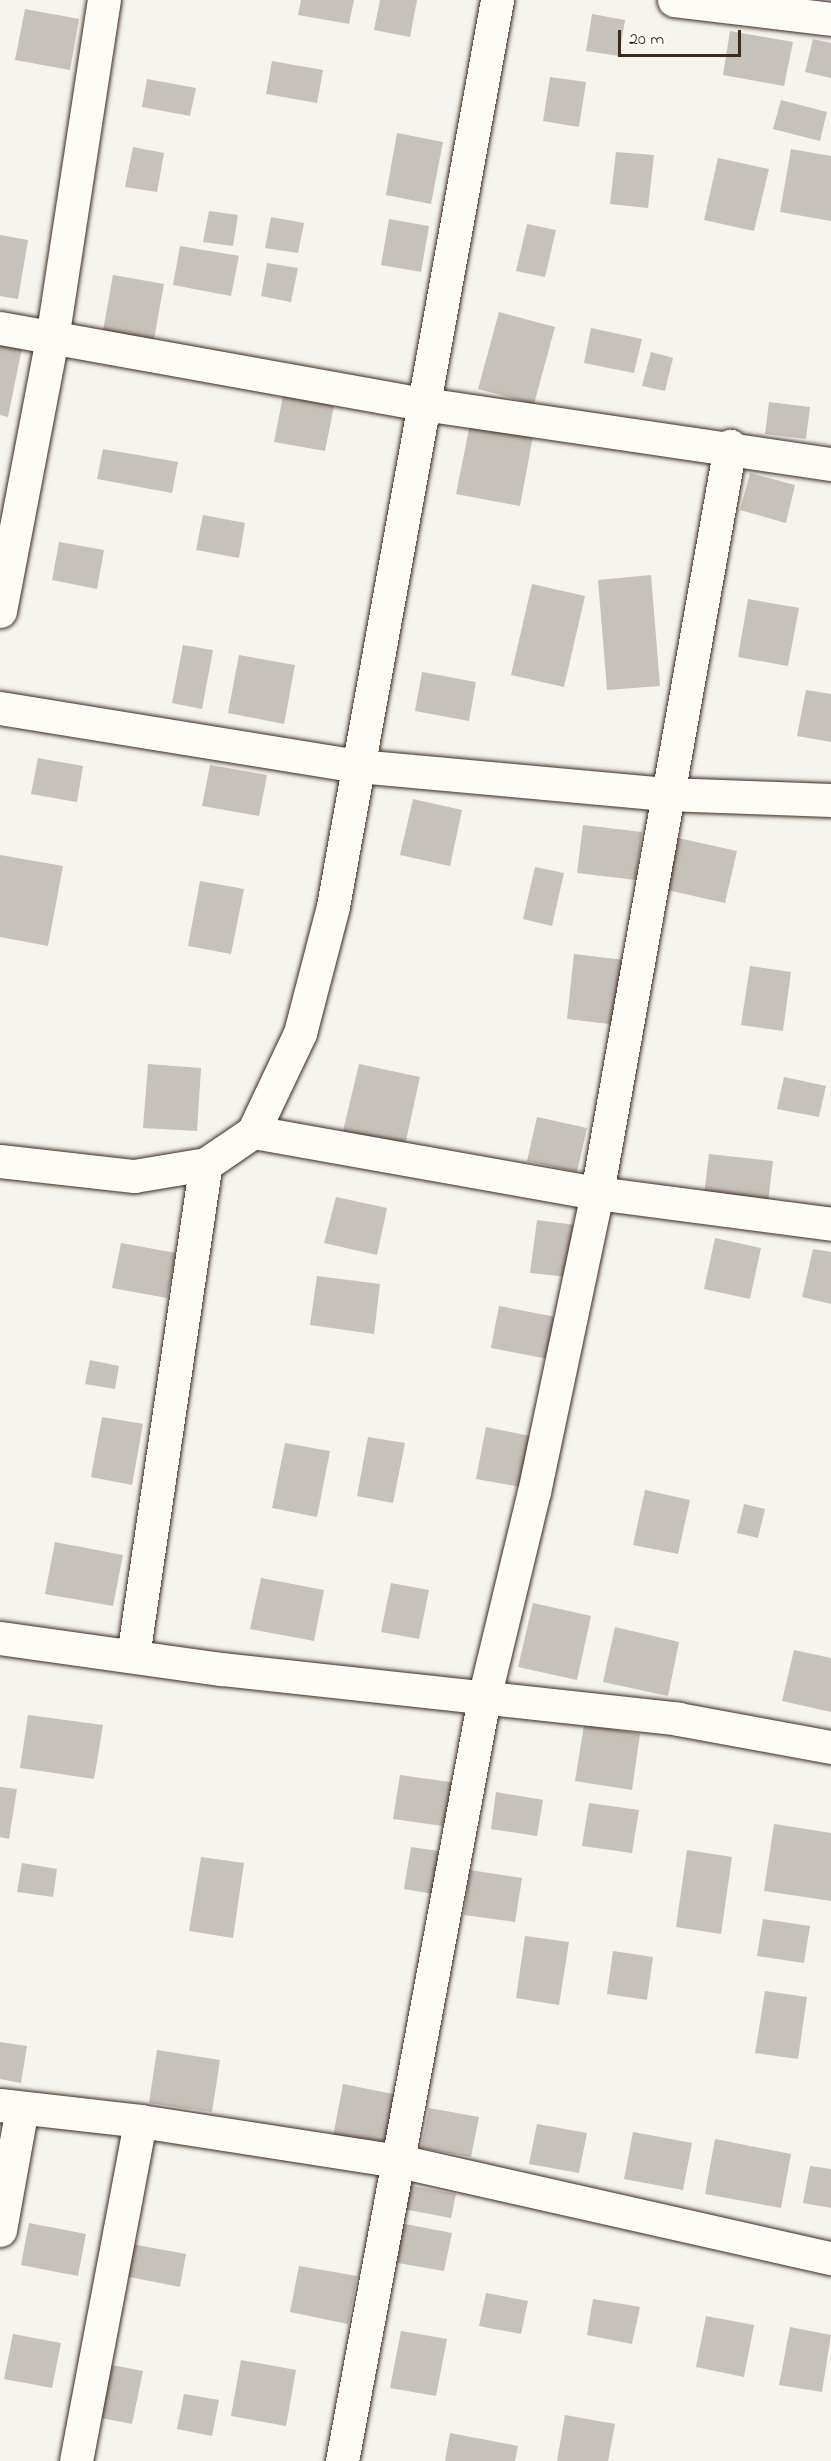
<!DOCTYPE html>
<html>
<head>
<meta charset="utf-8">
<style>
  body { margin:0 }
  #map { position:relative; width:831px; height:2461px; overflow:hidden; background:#f5f4ee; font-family:"Indie Flower",sans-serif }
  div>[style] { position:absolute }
  .building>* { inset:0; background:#c7c1bb }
  .roads { filter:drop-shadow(0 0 2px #3b2a1e) drop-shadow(0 0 2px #3b2a1e) }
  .minor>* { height:33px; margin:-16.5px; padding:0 16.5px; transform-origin:16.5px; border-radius:16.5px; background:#fdfcf7 }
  span { translate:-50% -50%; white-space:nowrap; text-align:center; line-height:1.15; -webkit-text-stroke:5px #fdfcf7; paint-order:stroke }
  .scale { position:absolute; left:618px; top:30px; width:123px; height:27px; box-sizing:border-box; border:3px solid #3b2a1e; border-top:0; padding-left:8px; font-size:18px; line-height:21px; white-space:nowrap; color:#3b2a1e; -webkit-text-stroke:4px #fdfcf7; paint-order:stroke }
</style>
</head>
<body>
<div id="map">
  <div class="building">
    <i style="clip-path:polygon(301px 0,354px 0,349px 24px,298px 15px)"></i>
    <i style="clip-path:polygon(380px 0,417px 0,410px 37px,374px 30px)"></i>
    <i style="clip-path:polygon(25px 9px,79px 19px,70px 70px,15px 60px)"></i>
    <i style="clip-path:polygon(592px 14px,625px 20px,619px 56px,586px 51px)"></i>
    <i style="clip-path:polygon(730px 31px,793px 42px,784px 86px,723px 75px)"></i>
    <i style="clip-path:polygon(813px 39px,831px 43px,831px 78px,805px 72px)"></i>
    <i style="clip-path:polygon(272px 61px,323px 70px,317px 103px,266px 94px)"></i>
    <i style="clip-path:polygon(550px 77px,586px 82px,579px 127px,543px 121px)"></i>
    <i style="clip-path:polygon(147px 79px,196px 88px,190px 116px,142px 107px)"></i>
    <i style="clip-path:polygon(781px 100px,827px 112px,820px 141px,773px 129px)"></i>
    <i style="clip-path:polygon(397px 133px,443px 142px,431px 204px,386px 195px)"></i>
    <i style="clip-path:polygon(133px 147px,164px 153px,157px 192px,125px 187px)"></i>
    <i style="clip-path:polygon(791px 149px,831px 156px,831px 221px,780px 212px)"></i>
    <i style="clip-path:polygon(616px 152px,654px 155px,648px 208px,610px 204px)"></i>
    <i style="clip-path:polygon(718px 158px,769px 169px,754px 231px,704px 220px)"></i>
    <i style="clip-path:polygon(209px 211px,238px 215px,233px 246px,203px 242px)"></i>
    <i style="clip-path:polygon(271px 217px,304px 223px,298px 253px,265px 248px)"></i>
    <i style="clip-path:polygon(389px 219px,429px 226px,421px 272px,381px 265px)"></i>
    <i style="clip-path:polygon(527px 224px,556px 230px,545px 277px,516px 271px)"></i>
    <i style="clip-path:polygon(0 235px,28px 240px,18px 299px,0 296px)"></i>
    <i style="clip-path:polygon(180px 246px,239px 256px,231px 296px,173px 285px)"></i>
    <i style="clip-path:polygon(267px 263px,298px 268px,291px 302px,261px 296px)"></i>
    <i style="clip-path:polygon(113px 275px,164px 284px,153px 345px,102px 336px)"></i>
    <i style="clip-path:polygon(499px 312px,555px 327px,534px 404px,478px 389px)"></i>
    <i style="clip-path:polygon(591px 328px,642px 339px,634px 373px,584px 363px)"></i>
    <i style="clip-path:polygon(0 343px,22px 348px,8px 417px,0 415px)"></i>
    <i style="clip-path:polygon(651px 352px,673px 358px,665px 391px,642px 386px)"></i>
    <i style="clip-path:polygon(283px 396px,334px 406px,325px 451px,274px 442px)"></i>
    <i style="clip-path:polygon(769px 402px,810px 407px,806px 439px,765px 434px)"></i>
    <i style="clip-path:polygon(470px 424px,533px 436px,520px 506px,456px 494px)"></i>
    <i style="clip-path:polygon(103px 449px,178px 462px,172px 493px,97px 479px)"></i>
    <i style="clip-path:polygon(750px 473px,795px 485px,786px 523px,740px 510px)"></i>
    <i style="clip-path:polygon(203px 515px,245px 523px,239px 558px,196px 550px)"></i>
    <i style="clip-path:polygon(59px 542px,104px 550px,97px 589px,52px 580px)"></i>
    <i style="clip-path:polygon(651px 575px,660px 686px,607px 690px,598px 580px)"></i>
    <i style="clip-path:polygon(532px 584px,585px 596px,564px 687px,511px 675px)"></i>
    <i style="clip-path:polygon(748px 599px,799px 608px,788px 666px,738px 657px)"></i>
    <i style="clip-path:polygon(183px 645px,213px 650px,202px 709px,172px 703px)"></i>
    <i style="clip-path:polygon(239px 655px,295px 665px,284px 724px,228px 713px)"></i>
    <i style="clip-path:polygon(422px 672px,476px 682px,469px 721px,415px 711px)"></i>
    <i style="clip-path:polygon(806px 690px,831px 694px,831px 742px,797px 736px)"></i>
    <i style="clip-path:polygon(38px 758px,83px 766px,77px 802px,31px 794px)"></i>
    <i style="clip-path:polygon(210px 765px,267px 775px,259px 816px,202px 806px)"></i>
    <i style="clip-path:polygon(413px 799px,462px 810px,450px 866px,400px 855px)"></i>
    <i style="clip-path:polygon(583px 825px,642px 832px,636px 880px,577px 873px)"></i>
    <i style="clip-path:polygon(678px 838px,737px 851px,725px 903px,667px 890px)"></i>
    <i style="clip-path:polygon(0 855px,63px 866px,48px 946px,0 937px)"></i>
    <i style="clip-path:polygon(535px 867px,564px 873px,552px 926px,523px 919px)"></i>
    <i style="clip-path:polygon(200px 881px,244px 889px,231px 954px,188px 946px)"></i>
    <i style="clip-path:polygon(574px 954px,624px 960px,617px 1025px,567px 1019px)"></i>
    <i style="clip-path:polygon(750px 966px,791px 972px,783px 1031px,741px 1025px)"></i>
    <i style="clip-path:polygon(148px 1064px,201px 1068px,197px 1131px,143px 1128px)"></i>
    <i style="clip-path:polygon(359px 1064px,420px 1077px,405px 1145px,343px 1131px)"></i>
    <i style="clip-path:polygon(784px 1077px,826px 1086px,819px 1117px,777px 1109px)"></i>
    <i style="clip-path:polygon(537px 1117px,587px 1128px,577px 1172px,527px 1161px)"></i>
    <i style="clip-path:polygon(709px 1154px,773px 1161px,768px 1203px,704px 1195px)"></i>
    <i style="clip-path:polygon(336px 1197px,387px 1208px,377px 1255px,324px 1243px)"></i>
    <i style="clip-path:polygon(537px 1220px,575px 1225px,569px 1277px,530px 1273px)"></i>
    <i style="clip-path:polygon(715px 1238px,761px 1248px,750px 1299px,704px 1289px)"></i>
    <i style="clip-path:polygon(121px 1243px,176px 1253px,167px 1298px,112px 1288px)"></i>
    <i style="clip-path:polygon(813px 1249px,831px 1252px,831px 1304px,802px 1297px)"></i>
    <i style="clip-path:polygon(317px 1276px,380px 1284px,374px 1334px,310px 1325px)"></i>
    <i style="clip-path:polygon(499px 1306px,556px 1317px,548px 1359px,491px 1348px)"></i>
    <i style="clip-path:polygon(90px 1360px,119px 1366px,115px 1389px,85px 1384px)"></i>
    <i style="clip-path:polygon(102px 1417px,143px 1424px,132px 1485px,91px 1477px)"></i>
    <i style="clip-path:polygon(486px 1427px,530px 1436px,521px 1487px,476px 1479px)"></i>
    <i style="clip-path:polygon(368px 1437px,405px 1443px,393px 1503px,357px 1496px)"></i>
    <i style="clip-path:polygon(285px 1443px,330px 1451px,317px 1517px,272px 1508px)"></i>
    <i style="clip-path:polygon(645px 1490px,690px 1500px,678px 1554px,633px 1545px)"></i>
    <i style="clip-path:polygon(744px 1504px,765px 1509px,758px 1538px,737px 1533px)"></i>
    <i style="clip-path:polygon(55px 1542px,123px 1555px,113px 1606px,45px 1594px)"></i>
    <i style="clip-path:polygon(261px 1578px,324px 1590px,314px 1641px,250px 1629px)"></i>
    <i style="clip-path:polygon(391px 1583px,429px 1590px,419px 1639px,381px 1632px)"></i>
    <i style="clip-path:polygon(533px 1603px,591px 1616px,577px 1680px,518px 1667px)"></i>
    <i style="clip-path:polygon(615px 1627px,679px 1642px,668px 1696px,603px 1682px)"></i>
    <i style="clip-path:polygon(794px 1650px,831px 1658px,831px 1712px,782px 1701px)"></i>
    <i style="clip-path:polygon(28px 1715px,103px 1725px,94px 1779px,20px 1768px)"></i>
    <i style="clip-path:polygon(584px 1725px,640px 1734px,632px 1790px,575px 1781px)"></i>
    <i style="clip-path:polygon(400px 1775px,457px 1783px,450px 1827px,393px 1819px)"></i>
    <i style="clip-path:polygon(0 1787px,17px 1789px,9px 1839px,0 1837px)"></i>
    <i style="clip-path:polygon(496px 1792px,543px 1800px,537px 1836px,491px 1829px)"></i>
    <i style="clip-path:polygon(589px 1803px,639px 1810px,632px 1853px,582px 1846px)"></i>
    <i style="clip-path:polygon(774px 1824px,831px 1833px,831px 1901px,764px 1891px)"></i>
    <i style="clip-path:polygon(411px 1847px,439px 1851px,433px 1894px,404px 1889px)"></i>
    <i style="clip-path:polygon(687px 1850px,732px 1857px,721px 1934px,676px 1927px)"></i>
    <i style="clip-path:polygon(201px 1857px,244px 1863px,233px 1938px,189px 1931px)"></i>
    <i style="clip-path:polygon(22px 1863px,57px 1869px,53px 1897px,17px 1892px)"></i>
    <i style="clip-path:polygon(470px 1870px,522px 1878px,515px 1922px,464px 1915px)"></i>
    <i style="clip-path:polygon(763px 1919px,810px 1926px,804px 1963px,757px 1956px)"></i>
    <i style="clip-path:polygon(525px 1936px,569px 1942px,559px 2005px,516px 1998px)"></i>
    <i style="clip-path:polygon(613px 1951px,653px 1957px,647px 2000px,607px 1994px)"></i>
    <i style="clip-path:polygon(765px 1991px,807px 1997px,798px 2059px,755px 2053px)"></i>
    <i style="clip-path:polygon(0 2042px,27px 2046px,21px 2083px,0 2079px)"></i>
    <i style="clip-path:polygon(157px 2050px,220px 2060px,212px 2112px,149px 2103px)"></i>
    <i style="clip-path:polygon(343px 2084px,398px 2095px,387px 2147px,333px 2137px)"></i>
    <i style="clip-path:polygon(429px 2108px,479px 2117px,471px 2157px,421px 2148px)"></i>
    <i style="clip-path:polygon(537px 2124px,587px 2133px,579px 2173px,529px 2164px)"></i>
    <i style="clip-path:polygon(633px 2132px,692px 2143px,683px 2190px,624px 2179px)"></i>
    <i style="clip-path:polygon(715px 2139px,791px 2154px,781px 2208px,705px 2194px)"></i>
    <i style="clip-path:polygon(810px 2166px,831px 2169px,831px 2208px,803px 2203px)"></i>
    <i style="clip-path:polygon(407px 2185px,456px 2194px,451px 2218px,403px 2209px)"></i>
    <i style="clip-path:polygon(29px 2223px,86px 2234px,78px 2276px,21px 2265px)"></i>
    <i style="clip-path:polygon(400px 2223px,452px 2233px,444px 2271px,392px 2262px)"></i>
    <i style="clip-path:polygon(132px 2244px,186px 2254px,180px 2287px,125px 2276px)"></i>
    <i style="clip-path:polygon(299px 2266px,357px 2276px,348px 2324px,290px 2312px)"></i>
    <i style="clip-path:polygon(486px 2293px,528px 2301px,521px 2334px,479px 2326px)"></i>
    <i style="clip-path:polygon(593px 2299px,640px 2307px,632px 2344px,587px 2335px)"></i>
    <i style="clip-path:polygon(706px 2316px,754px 2325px,744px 2377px,696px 2367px)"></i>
    <i style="clip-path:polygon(790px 2327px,831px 2335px,822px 2392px,779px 2385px)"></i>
    <i style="clip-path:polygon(401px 2331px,447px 2339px,436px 2396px,390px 2388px)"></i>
    <i style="clip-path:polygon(13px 2334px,61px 2343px,52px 2388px,4px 2379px)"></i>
    <i style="clip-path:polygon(241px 2360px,296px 2370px,286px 2426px,231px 2416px)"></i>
    <i style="clip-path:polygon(106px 2364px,143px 2371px,132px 2424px,96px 2417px)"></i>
    <i style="clip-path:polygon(184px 2394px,219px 2400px,212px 2436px,177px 2429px)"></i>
    <i style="clip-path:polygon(565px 2415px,615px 2424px,608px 2461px,557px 2461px)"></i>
    <i style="clip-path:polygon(450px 2433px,518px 2446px,515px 2461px,445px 2461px)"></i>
  </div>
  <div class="roads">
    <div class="minor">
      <i style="left:674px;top:0;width:158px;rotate:6.9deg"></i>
      <i style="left:0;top:328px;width:431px;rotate:10.2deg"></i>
      <i style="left:424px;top:404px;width:411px;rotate:8.4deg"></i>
      <i style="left:0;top:611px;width:277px;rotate:-79.2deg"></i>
      <i style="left:52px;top:339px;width:343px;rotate:-81.3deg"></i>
      <i style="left:0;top:708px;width:363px;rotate:9.2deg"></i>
      <i style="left:358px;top:766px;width:309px;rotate:5.2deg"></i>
      <i style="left:666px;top:794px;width:165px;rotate:2.1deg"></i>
      <i style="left:253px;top:1132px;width:349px;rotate:10.1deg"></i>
      <i style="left:597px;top:1193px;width:236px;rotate:7.5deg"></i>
      <i style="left:0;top:1161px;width:135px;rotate:6.4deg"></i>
      <i style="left:134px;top:1176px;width:73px;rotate:-9.5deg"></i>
      <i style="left:206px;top:1164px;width:57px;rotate:-34.2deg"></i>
      <i style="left:253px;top:1132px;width:110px;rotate:-64.6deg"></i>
      <i style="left:300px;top:1033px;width:131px;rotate:-75.4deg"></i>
      <i style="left:333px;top:906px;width:921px;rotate:-79.74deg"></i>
      <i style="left:0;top:1638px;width:223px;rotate:8deg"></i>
      <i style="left:221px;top:1669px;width:460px;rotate:6.2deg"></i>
      <i style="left:678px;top:1719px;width:156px;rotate:10.4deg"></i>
      <i style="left:133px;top:1656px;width:497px;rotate:-81.6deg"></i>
      <i style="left:0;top:2105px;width:141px;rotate:6.5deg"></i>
      <i style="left:140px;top:2121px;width:262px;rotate:8.8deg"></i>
      <i style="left:399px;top:2161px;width:443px;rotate:12.7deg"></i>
      <i style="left:0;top:2230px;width:124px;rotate:-79.8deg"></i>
      <i style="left:76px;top:2461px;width:346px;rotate:-79.3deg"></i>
      <i style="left:342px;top:2461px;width:776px;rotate:-79.46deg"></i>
      <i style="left:484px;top:1698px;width:212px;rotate:-76.4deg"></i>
      <i style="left:534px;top:1492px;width:306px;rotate:-78.1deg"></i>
      <i style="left:597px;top:1193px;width:759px;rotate:-79.9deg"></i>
    </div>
  </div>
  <div class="scale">20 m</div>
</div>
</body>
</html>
